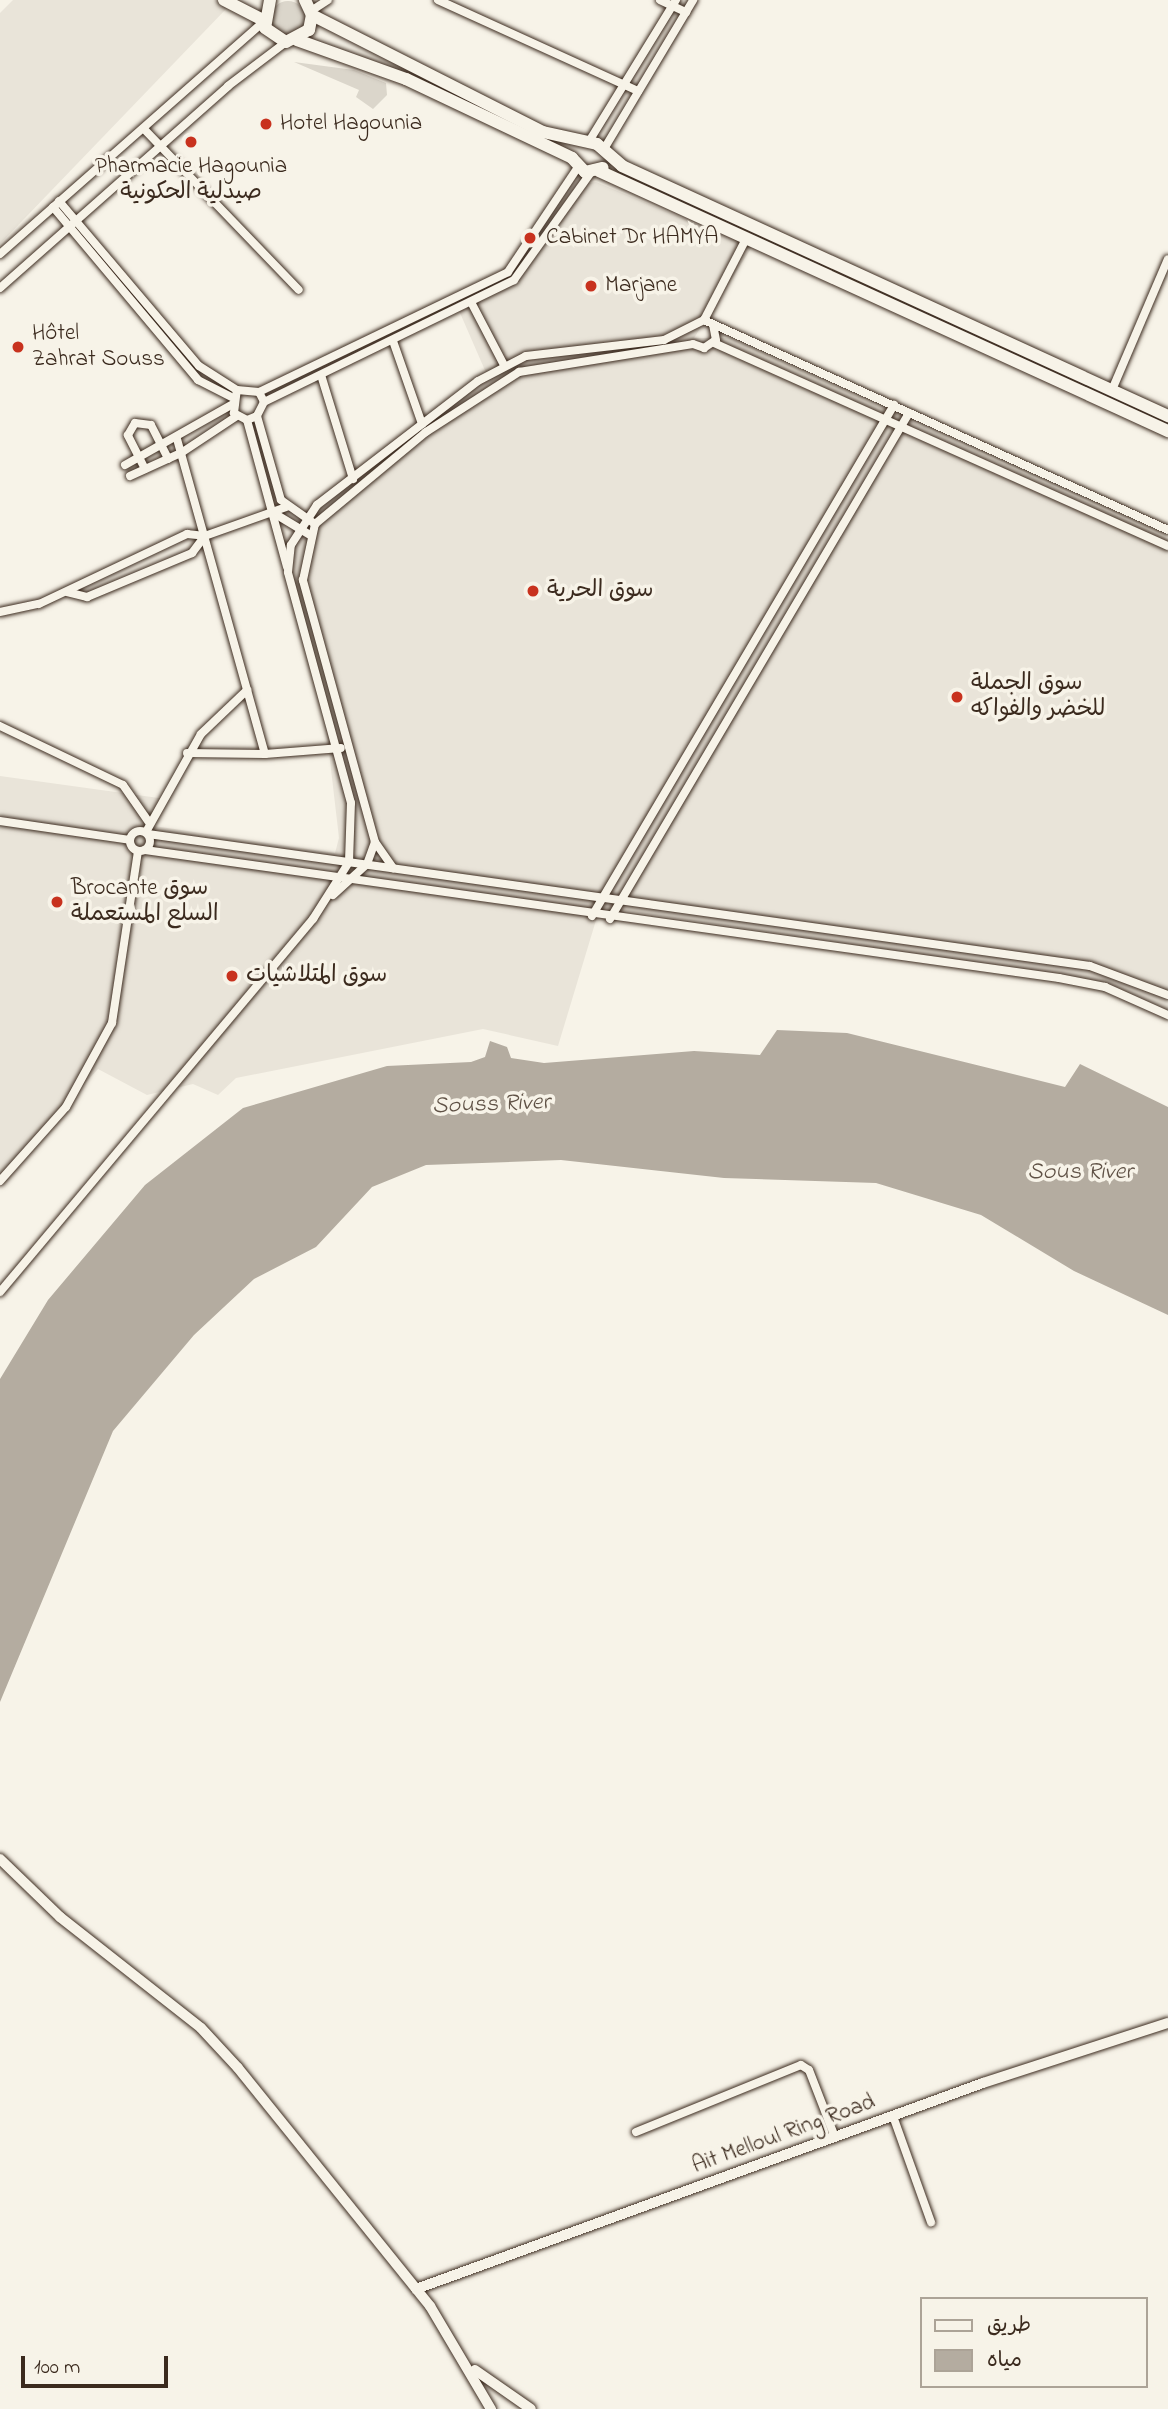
<!DOCTYPE html>
<html>
<head>
<meta charset="utf-8">
<style>
  body { margin:0 }
  #map { position:relative; width:1168px; height:2409px; overflow:hidden; background:#f7f3e8; font-family:"Indie Flower","Playpen Sans Arabic",sans-serif }
  div>[style] { position:absolute }
  .built>* { inset:0; background:#e9e4d9 }
  .green>* { inset:0; background:#dbd6cb }
  .round { border-radius:50% }
  .water>* { inset:0; background:#b4aca0 }
  .roads { filter:drop-shadow(0 0 2px #3b2a1e) drop-shadow(0 0 2px #3b2a1e) }
  .minor>* { height:8px; margin:-4px; padding:0 4px; transform-origin:4px; border-radius:4px; background:#f7f3e8 }
  .minor>.ring { margin:-4px; padding:0; box-sizing:content-box; background:none; border:8px solid #f7f3e8; border-radius:50% }
  .tertiary>* { height:10px; margin:-5px; padding:0 5px; transform-origin:5px; border-radius:5px; background:#f7f3e8 }
  .primary>* { height:12px; margin:-6px; padding:0 6px; transform-origin:6px; border-radius:6px; background:#f7f3e8 }
  .dots>* { width:19px; height:19px; translate:-50% -50%; box-sizing:border-box; border:4px solid #f7f3e8; border-radius:50% }
  span { translate:-50% -50%; white-space:nowrap; text-align:center; line-height:1.15; -webkit-text-stroke:7px #f7f3e8; paint-order:stroke }
  .poi-label { font-size:23px; color:#3b2a1e }
  .left { translate:0 -50%; text-align:left }
  .street-label { font-size:23px; color:#3b2a1e }
  .water-label { font-size:24px; color:#5f5145; font-style:italic }
  .legend { position:absolute; left:920px; top:2297px; width:228px; height:91px; box-sizing:border-box; background:#f7f3e8; border:2px solid #aca397; margin:0; padding:9px 12px; list-style:none; font-size:21px; color:#3b2a1e }
  .legend li { display:flex; align-items:center; gap:14px; height:35px }
  .legend b { width:35px; border:2px solid #aca397 }
  .scale { position:absolute; left:21px; top:2356px; width:147px; height:32px; box-sizing:border-box; border:4px solid #3b2a1e; border-top:0; padding-left:9px; font-size:21px; line-height:24px; white-space:nowrap; color:#3b2a1e; -webkit-text-stroke:5px #f7f3e8; paint-order:stroke }
</style>
</head>
<body>
<div id="map">
  <div class="built">
    <i style="clip-path:polygon(13px 0,216px 0,227px 8px,0 244px,0 13px)"></i>
    <i style="clip-path:polygon(596px 182px,752px 247px,694px 338px,730px 338px,1168px 539px,1168px 1010px,1105px 982px,600px 907px,558px 1046px,483px 1029px,236px 1078px,218px 1095px,193px 1084px,147px 1095px,98px 1069px,0 1176px,0 776px,166px 799px,154px 826px,335px 853px,339px 838px,324px 709px,292px 573px,298px 527px,487px 375px,457px 306px,516px 276px,584px 184px)"></i>
  </div>
  <div class="green">
    <i class="round" style="left:271px;top:1px;width:34px;height:34px"></i>
    <i style="clip-path:polygon(294px 62px,354px 70px,386px 83px,387px 95px,373px 109px,356px 97px,359px 90px)"></i>
  </div>
  <div class="water">
    <i style="clip-path:polygon(777px 1030px,847px 1033px,1065px 1087px,1080px 1064px,1168px 1107px,1168px 1315px,1074px 1271px,981px 1215px,876px 1183px,724px 1178px,561px 1160px,426px 1165px,372px 1187px,316px 1247px,254px 1279px,194px 1335px,113px 1431px,0 1702px,0 1379px,48px 1300px,145px 1185px,243px 1108px,387px 1066px,471px 1062px,485px 1057px,490px 1041px,507px 1047px,511px 1058px,544px 1063px,694px 1051px,760px 1055px)"></i>
  </div>
  <div class="roads">
    <div class="minor">
      <i style="left:438px;top:0;width:220px;rotate:24.5deg"></i>
      <i style="left:660px;top:0;width:29px;rotate:25deg"></i>
      <i style="left:311px;top:11px;width:20px;rotate:-33deg"></i>
      <i style="left:144px;top:129px;width:223px;rotate:46.1deg"></i>
      <i style="left:588px;top:143px;width:168px;rotate:-58.4deg"></i>
      <i style="left:604px;top:149px;width:174px;rotate:-59.1deg"></i>
      <i style="left:59px;top:201px;width:216px;rotate:49.7deg"></i>
      <i style="left:199px;top:366px;width:45px;rotate:32.3deg"></i>
      <i style="left:237px;top:390px;width:22px;rotate:5deg"></i>
      <i style="left:259px;top:392px;width:11px;rotate:63deg"></i>
      <i style="left:264px;top:402px;width:16px;rotate:117deg"></i>
      <i style="left:257px;top:416px;width:11px;rotate:158deg"></i>
      <i style="left:247px;top:420px;width:15px;rotate:-152deg"></i>
      <i style="left:234px;top:413px;width:23px;rotate:-83deg"></i>
      <i style="left:53px;top:207px;width:226px;rotate:50deg"></i>
      <i style="left:198px;top:380px;width:38px;rotate:27deg"></i>
      <i style="left:0;top:254px;width:351px;rotate:-41.4deg"></i>
      <i style="left:0;top:288px;width:305px;rotate:-41.5deg"></i>
      <i style="left:228px;top:86px;width:73px;rotate:-37.2deg"></i>
      <i style="left:471px;top:302px;width:71px;rotate:62.4deg"></i>
      <i style="left:704px;top:320px;width:91px;rotate:-62.6deg"></i>
      <i style="left:393px;top:341px;width:88px;rotate:70.7deg"></i>
      <i style="left:714px;top:343px;width:497px;rotate:24.1deg"></i>
      <i style="left:321px;top:375px;width:109px;rotate:72.9deg"></i>
      <i style="left:1112px;top:390px;width:142px;rotate:-66.9deg"></i>
      <i style="left:259px;top:392px;width:276px;rotate:-25.7deg"></i>
      <i style="left:508px;top:272px;width:126px;rotate:-56.3deg"></i>
      <i style="left:264px;top:402px;width:278px;rotate:-26deg"></i>
      <i style="left:514px;top:280px;width:130px;rotate:-54.4deg"></i>
      <i style="left:257px;top:416px;width:87px;rotate:74.1deg"></i>
      <i style="left:281px;top:500px;width:42px;rotate:35.2deg"></i>
      <i style="left:247px;top:420px;width:95px;rotate:74.8deg"></i>
      <i style="left:272px;top:512px;width:44px;rotate:31.2deg"></i>
      <i style="left:177px;top:439px;width:327px;rotate:74.4deg"></i>
      <i style="left:265px;top:754px;width:76px;rotate:-4.5deg"></i>
      <i style="left:125px;top:465px;width:122px;rotate:-29.5deg"></i>
      <i style="left:145px;top:469px;width:38px;rotate:-117deg"></i>
      <i style="left:128px;top:435px;width:14px;rotate:-60deg"></i>
      <i style="left:135px;top:423px;width:16px;rotate:7deg"></i>
      <i style="left:151px;top:425px;width:38px;rotate:63deg"></i>
      <i style="left:130px;top:476px;width:56px;rotate:-24.3deg"></i>
      <i style="left:181px;top:453px;width:67px;rotate:-33.5deg"></i>
      <i style="left:272px;top:512px;width:57px;rotate:74.7deg"></i>
      <i style="left:67px;top:592px;width:21px;rotate:14deg"></i>
      <i style="left:87px;top:597px;width:114px;rotate:-22.7deg"></i>
      <i style="left:192px;top:553px;width:21px;rotate:-53deg"></i>
      <i style="left:0;top:612px;width:40px;rotate:-12deg"></i>
      <i style="left:39px;top:604px;width:164px;rotate:-25.3deg"></i>
      <i style="left:187px;top:534px;width:18px;rotate:6deg"></i>
      <i style="left:205px;top:536px;width:86px;rotate:-19.7deg"></i>
      <i style="left:0;top:726px;width:136px;rotate:25.6deg"></i>
      <i style="left:123px;top:785px;width:44px;rotate:55.2deg"></i>
      <i style="left:187px;top:753px;width:78px;rotate:0.7deg"></i>
      <i style="left:0;top:821px;width:131px;rotate:8.3deg"></i>
      <i class="ring" style="left:130px;top:831px;width:12px;height:12px"></i>
      <i style="left:146px;top:832px;width:112px;rotate:-60.7deg"></i>
      <i style="left:201px;top:734px;width:64px;rotate:-43.7deg"></i>
      <i style="left:148px;top:834px;width:951px;rotate:7.98deg"></i>
      <i style="left:1090px;top:966px;width:83px;rotate:20.4deg"></i>
      <i style="left:375px;top:842px;width:32px;rotate:55deg"></i>
      <i style="left:145px;top:850px;width:923px;rotate:7.97deg"></i>
      <i style="left:1059px;top:978px;width:47px;rotate:11.1deg"></i>
      <i style="left:1105px;top:987px;width:69px;rotate:24deg"></i>
      <i style="left:333px;top:895px;width:46px;rotate:-42.4deg"></i>
      <i style="left:367px;top:864px;width:23px;rotate:-70deg"></i>
      <i style="left:375px;top:842px;width:272px;rotate:-105.4deg"></i>
      <i style="left:303px;top:580px;width:57px;rotate:-77.9deg"></i>
      <i style="left:315px;top:524px;width:144px;rotate:-39.7deg"></i>
      <i style="left:426px;top:432px;width:111px;rotate:-32.8deg"></i>
      <i style="left:519px;top:372px;width:176px;rotate:-9.1deg"></i>
      <i style="left:693px;top:344px;width:12px;rotate:20deg"></i>
      <i style="left:704px;top:348px;width:14px;rotate:-34deg"></i>
      <i style="left:716px;top:340px;width:15px;rotate:-101deg"></i>
      <i style="left:592px;top:916px;width:594px;rotate:-59.42deg"></i>
      <i style="left:610px;top:919px;width:588px;rotate:-59.42deg"></i>
      <i style="left:0;top:1181px;width:99px;rotate:-48.3deg"></i>
      <i style="left:66px;top:1107px;width:96px;rotate:-61.3deg"></i>
      <i style="left:112px;top:1023px;width:174px;rotate:-81.4deg"></i>
      <i style="left:0;top:1292px;width:487px;rotate:-50deg"></i>
      <i style="left:313px;top:919px;width:67px;rotate:-57.7deg"></i>
      <i style="left:349px;top:862px;width:59px;rotate:-88.1deg"></i>
      <i style="left:351px;top:803px;width:239px;rotate:-105.3deg"></i>
      <i style="left:288px;top:572px;width:27px;rotate:-84deg"></i>
      <i style="left:291px;top:545px;width:48px;rotate:-57deg"></i>
      <i style="left:317px;top:505px;width:203px;rotate:-37.6deg"></i>
      <i style="left:478px;top:381px;width:54px;rotate:-27.5deg"></i>
      <i style="left:526px;top:356px;width:139px;rotate:-6.6deg"></i>
      <i style="left:664px;top:340px;width:45px;rotate:-26.6deg"></i>
      <i style="left:704px;top:320px;width:509px;rotate:24.35deg"></i>
      <i style="left:893px;top:2116px;width:113px;rotate:70.3deg"></i>
      <i style="left:636px;top:2132px;width:178px;rotate:-22.1deg"></i>
      <i style="left:801px;top:2065px;width:9px;rotate:32deg"></i>
      <i style="left:809px;top:2070px;width:72px;rotate:68.8deg"></i>
    </div>
    <div class="tertiary">
      <i style="left:0;top:1859px;width:83px;rotate:44deg"></i>
      <i style="left:60px;top:1917px;width:179px;rotate:38.2deg"></i>
      <i style="left:201px;top:2028px;width:54px;rotate:47.2deg"></i>
      <i style="left:238px;top:2068px;width:306px;rotate:51.1deg"></i>
      <i style="left:430px;top:2306px;width:120px;rotate:59.4deg"></i>
      <i style="left:416px;top:2289px;width:603px;rotate:-19.97deg"></i>
      <i style="left:983px;top:2083px;width:194px;rotate:-18deg"></i>
      <i style="left:475px;top:2370px;width:68px;rotate:34.9deg"></i>
    </div>
    <div class="primary">
      <i style="left:224px;top:0;width:44px;rotate:27.1deg"></i>
      <i style="left:270px;top:0;width:28px;rotate:100deg"></i>
      <i style="left:265px;top:28px;width:25px;rotate:34deg"></i>
      <i style="left:286px;top:42px;width:26px;rotate:-28deg"></i>
      <i style="left:309px;top:30px;width:15px;rotate:-79deg"></i>
      <i style="left:312px;top:15px;width:17px;rotate:-115deg"></i>
      <i style="left:312px;top:15px;width:259px;rotate:26.9deg"></i>
      <i style="left:543px;top:132px;width:55px;rotate:12.5deg"></i>
      <i style="left:597px;top:144px;width:33px;rotate:41deg"></i>
      <i style="left:622px;top:166px;width:601px;rotate:24.6deg"></i>
      <i style="left:297px;top:40px;width:116px;rotate:19.7deg"></i>
      <i style="left:406px;top:79px;width:184px;rotate:25.4deg"></i>
      <i style="left:572px;top:158px;width:19px;rotate:47deg"></i>
      <i style="left:585px;top:172px;width:18px;rotate:-13deg"></i>
      <i style="left:599px;top:171px;width:626px;rotate:24.56deg"></i>
    </div>
  </div>
  <div class="dots">
    <i style="left:266px;top:124px;background:#c8321e"></i>
    <i style="left:191px;top:142px;background:#c8321e"></i>
    <i style="left:530px;top:238px;background:#c8321e"></i>
    <i style="left:591px;top:286px;background:#c8321e"></i>
    <i style="left:18px;top:347px;background:#c8321e"></i>
    <i style="left:533px;top:591px;background:#c8321e"></i>
    <i style="left:957px;top:697px;background:#c8321e"></i>
    <i style="left:57px;top:902px;background:#c8321e"></i>
    <i style="left:232px;top:976px;background:#c8321e"></i>
  </div>
  <div class="poi-label">
    <span class="left" style="left:280px;top:124px">Hotel Hagounia</span>
    <span style="left:191px;top:180px">Pharmacie Hagounia<br>صيدلية الحكونية</span>
    <span class="left" style="left:546px;top:238px">Cabinet Dr HAMYA</span>
    <span class="left" style="left:605px;top:286px">Marjane</span>
    <span class="left" style="left:32px;top:347px">Hôtel<br>Zahrat Souss</span>
    <span class="left" style="left:547px;top:591px">سوق الحرية</span>
    <span class="left" style="left:971px;top:697px">سوق الجملة<br>للخضر والفواكه</span>
    <span class="left" style="left:71px;top:902px">Brocante سوق<br>السلع المستعملة</span>
    <span class="left" style="left:246px;top:976px">سوق المتلاشيات</span>
  </div>
  <div class="street-label">
    <span style="left:784px;top:2135px;rotate:-20deg">Ait Melloul Ring Road</span>
  </div>
  <div class="water-label">
    <span style="left:491px;top:1105px;rotate:-2deg">Souss River</span>
    <span style="left:1080px;top:1173px">Sous River</span>
  </div>
  <ul class="legend">
  <li><b style="height:9px;background:#f7f3e8"></b>طريق</li>
  <li><b style="height:19px;background:#b4aca0"></b>مياه</li>
  </ul>
  <div class="scale">100 m</div>
</div>
</body>
</html>
